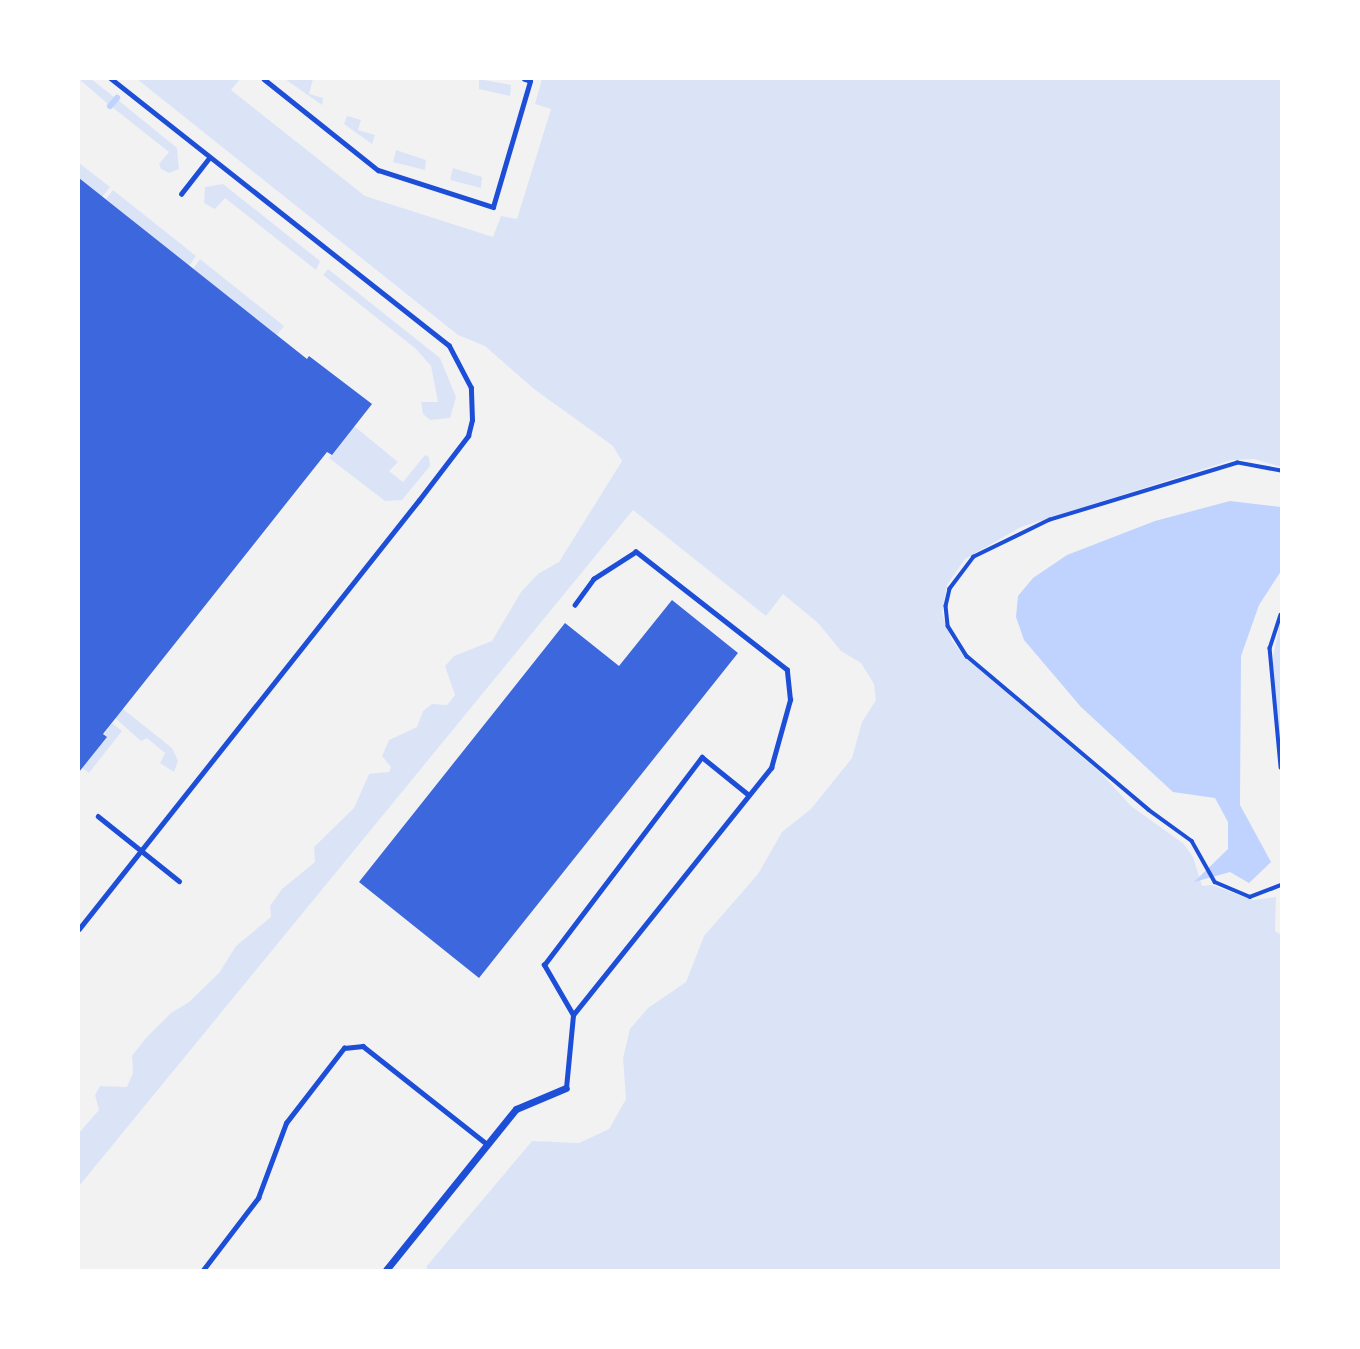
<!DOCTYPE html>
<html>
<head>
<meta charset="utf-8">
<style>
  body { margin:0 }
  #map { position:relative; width:1360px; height:1349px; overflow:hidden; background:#f2f2f2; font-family:Signika,sans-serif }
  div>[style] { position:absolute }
  .green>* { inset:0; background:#dbe4f7 }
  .water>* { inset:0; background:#bfd3fe }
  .stream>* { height:6px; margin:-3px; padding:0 3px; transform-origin:3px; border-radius:3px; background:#bfd3fe }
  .building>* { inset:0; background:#3d67dc }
  .path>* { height:3.5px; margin:-1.75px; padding:0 1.75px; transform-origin:1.75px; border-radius:1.75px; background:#1d4ed8 }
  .service>* { height:4.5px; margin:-2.25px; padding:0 2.25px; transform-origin:2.25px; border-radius:2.25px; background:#1d4ed8 }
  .minor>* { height:7px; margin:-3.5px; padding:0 3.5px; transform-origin:3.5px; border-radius:3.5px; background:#1d4ed8 }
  span { translate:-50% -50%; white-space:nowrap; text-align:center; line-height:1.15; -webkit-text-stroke:6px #fff; paint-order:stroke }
  .frame { position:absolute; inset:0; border:80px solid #fff; pointer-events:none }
</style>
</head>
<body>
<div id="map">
  <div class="green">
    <i style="clip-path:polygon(79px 79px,91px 79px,114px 97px,108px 104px)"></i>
    <i style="clip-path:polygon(137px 79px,240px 79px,231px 90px,365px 196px,493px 237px,501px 216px,517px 219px,551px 109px,535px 104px,542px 79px,1281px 79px,1281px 467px,1254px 459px,1232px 460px,1021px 527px,965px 559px,947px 585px,942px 613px,952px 641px,967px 659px,1101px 773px,1131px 806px,1184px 844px,1193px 857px,1202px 886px,1212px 885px,1253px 900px,1276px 897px,1275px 931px,1281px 935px,1281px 1270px,429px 1270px,426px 1267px,532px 1141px,579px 1143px,609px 1129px,626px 1099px,623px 1058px,630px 1029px,648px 1008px,686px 982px,704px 936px,758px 874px,782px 832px,811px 809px,852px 758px,862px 722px,876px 700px,874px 684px,861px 663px,841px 651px,818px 623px,783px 594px,766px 616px,633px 510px,79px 1186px,79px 1133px,99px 1110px,95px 1095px,100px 1086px,127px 1087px,133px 1073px,132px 1056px,145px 1039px,171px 1013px,189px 1002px,219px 973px,236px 946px,271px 917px,270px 906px,282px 889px,315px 862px,314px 847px,354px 808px,369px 774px,389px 772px,391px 767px,382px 756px,389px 740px,417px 727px,423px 711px,432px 704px,447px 705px,455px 695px,445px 666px,454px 656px,492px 641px,521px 592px,538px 574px,559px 562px,622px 461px,613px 446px,534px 389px,485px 346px,458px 335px)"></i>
    <i style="clip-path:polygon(285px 79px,313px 79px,309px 94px,323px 98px,322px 105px)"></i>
    <i style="clip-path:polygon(479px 79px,511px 85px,510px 96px,479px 89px)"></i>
    <i style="clip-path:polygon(118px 100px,177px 148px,179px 169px,169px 173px,161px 169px,159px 164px,169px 152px,112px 107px)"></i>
    <i style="clip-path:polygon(347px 116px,361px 120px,358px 130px,375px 135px,372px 144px,344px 124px)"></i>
    <i style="clip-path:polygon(396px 150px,426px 160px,425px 170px,393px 162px)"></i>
    <i style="clip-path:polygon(79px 163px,110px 187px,102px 197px,79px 178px)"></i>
    <i style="clip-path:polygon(453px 168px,482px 177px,481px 188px,450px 180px)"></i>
    <i style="clip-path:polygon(223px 184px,320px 261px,316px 270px,225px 198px,215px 209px,204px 203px,205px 187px)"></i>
    <i style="clip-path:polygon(113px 190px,196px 256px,189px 266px,106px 199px)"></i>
    <i style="clip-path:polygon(200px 259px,284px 326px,277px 335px,193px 269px)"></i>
    <i style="clip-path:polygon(328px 269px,440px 358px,456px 397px,450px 418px,430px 420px,423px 414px,421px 402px,438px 402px,431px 366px,416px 349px,323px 275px)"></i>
    <i style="clip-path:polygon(354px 426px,398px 462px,389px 471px,403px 482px,425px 455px,429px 457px,430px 466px,402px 500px,385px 501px,329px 458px)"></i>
    <i style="clip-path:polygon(1281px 618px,1281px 754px,1272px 662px)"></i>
    <i style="clip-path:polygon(123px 709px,172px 748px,178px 761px,174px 772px,160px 763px,165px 753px,147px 738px,141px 741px,115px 718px)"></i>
    <i style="clip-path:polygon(112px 723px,122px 731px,89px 773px,82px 768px)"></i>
  </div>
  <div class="water">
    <i style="clip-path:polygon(1230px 501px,1281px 507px,1281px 571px,1259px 605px,1241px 656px,1240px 805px,1271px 862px,1249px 883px,1230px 872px,1194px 882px,1228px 849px,1228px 822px,1215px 798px,1173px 792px,1081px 707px,1024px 640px,1016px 617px,1018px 596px,1033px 578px,1067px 555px,1155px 521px)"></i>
  </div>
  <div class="stream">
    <i style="left:110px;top:106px;width:11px;rotate:-49deg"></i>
  </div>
  <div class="building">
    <i style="clip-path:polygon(79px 178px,307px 359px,309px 356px,372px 404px,332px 455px,327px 452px,103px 734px,107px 737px,79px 772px)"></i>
    <i style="clip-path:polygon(672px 600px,738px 653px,479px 978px,359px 882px,565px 623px,619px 666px)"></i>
  </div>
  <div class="path">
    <i style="left:1281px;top:471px;width:44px;rotate:-169.5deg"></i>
    <i style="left:1238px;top:463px;width:196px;rotate:163.1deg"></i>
    <i style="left:1050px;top:520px;width:85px;rotate:154deg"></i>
    <i style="left:974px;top:557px;width:40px;rotate:127deg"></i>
    <i style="left:950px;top:589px;width:17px;rotate:103deg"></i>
    <i style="left:946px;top:606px;width:20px;rotate:84deg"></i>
    <i style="left:948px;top:626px;width:36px;rotate:58deg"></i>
    <i style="left:967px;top:656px;width:238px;rotate:40.2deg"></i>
    <i style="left:1149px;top:810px;width:53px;rotate:35.8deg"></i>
    <i style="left:1192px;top:841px;width:47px;rotate:60.7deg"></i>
    <i style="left:1215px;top:882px;width:38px;rotate:23deg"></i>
    <i style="left:1250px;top:897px;width:33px;rotate:-21deg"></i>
    <i style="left:1281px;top:615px;width:35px;rotate:108deg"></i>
    <i style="left:1270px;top:648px;width:120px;rotate:84.7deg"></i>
  </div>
  <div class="service">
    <i style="left:264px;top:79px;width:146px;rotate:38.6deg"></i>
    <i style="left:378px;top:170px;width:121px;rotate:17.8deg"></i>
    <i style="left:493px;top:207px;width:131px;rotate:-73.6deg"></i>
    <i style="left:530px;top:81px;width:6px;rotate:-162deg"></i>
    <i style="left:181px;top:194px;width:46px;rotate:-52.1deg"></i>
    <i style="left:98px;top:816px;width:104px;rotate:38.7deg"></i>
    <i style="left:79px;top:929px;width:547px;rotate:-51.6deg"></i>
    <i style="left:419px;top:500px;width:81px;rotate:-52.6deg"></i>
    <i style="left:468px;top:436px;width:16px;rotate:-76deg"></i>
    <i style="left:472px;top:420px;width:32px;rotate:-92deg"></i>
    <i style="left:471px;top:388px;width:47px;rotate:-117.6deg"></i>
    <i style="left:449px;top:346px;width:431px;rotate:-141.7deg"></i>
    <i style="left:573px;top:1015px;width:58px;rotate:-120.1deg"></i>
    <i style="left:544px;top:965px;width:261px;rotate:-52.8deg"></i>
    <i style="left:702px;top:757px;width:60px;rotate:39deg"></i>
    <i style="left:566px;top:1088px;width:73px;rotate:-84.5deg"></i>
    <i style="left:573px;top:1015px;width:317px;rotate:-51.3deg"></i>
    <i style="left:771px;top:768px;width:71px;rotate:-74.4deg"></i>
    <i style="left:790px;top:700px;width:30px;rotate:-96deg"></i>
    <i style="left:787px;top:670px;width:192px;rotate:-142deg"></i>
    <i style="left:636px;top:552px;width:50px;rotate:147.3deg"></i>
    <i style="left:594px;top:579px;width:32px;rotate:126deg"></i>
    <i style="left:203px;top:1270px;width:91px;rotate:-52.6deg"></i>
    <i style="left:258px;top:1198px;width:80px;rotate:-69.5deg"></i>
    <i style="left:286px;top:1123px;width:95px;rotate:-52.3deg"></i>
    <i style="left:344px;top:1048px;width:19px;rotate:-6deg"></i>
    <i style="left:363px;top:1046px;width:158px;rotate:38.3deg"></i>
  </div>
  <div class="minor">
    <i style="left:386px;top:1270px;width:207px;rotate:-51.1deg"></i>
    <i style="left:516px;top:1109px;width:54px;rotate:-22.8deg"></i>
  </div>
  <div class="frame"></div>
</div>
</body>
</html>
